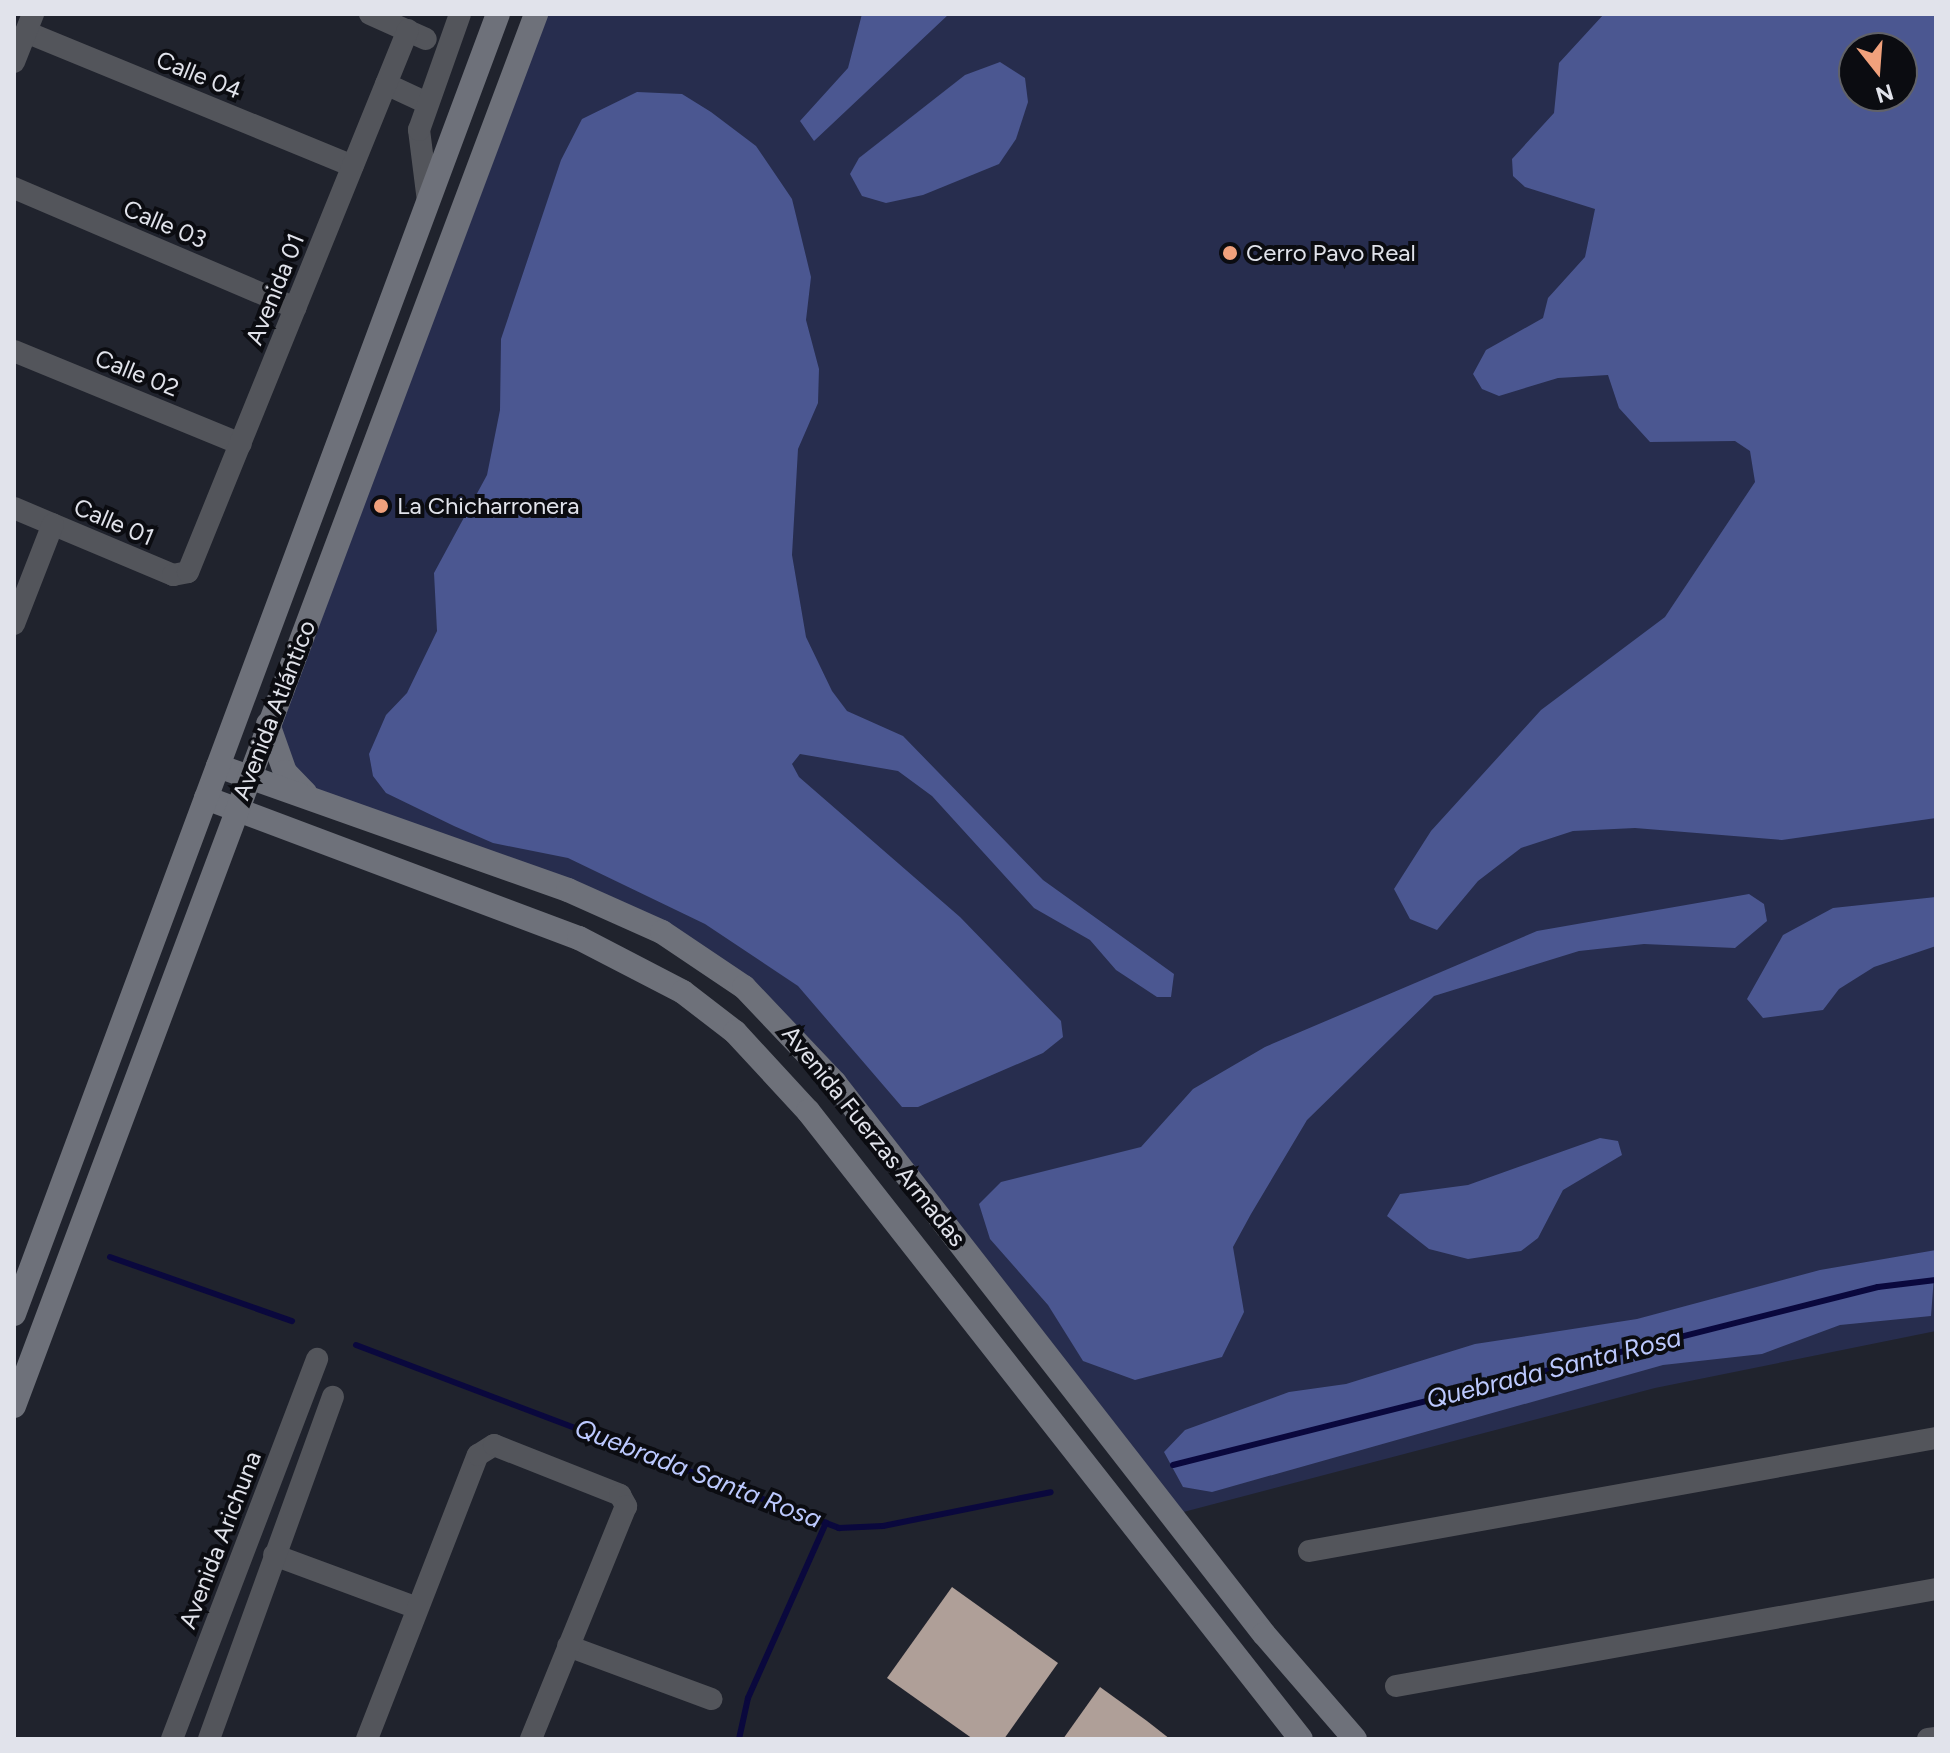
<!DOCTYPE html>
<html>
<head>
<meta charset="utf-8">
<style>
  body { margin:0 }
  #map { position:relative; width:1950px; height:1753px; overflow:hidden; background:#20232d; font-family:Figtree,sans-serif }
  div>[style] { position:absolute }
  .green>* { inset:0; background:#272d4e }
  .forest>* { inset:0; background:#4b5791 }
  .stream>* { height:6px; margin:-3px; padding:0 3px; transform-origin:3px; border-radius:3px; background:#0a083d }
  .building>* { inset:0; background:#af9f98 }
  .street>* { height:22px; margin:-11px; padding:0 11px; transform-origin:11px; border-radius:11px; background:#53555b }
  .secondary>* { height:24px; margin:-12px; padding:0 12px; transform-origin:12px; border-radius:12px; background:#6e717a }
  .dots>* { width:22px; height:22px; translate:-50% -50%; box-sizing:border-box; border:4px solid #0b0c11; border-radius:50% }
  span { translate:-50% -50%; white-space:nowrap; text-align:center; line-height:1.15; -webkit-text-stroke:8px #0b0c11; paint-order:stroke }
  .street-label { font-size:24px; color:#e1e3eb }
  .poi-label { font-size:24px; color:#e1e3eb }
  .left { translate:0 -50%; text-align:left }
  .water-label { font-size:26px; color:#bcc9fe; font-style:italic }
  .frame { position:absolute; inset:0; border:16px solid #e1e3eb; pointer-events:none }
  .north { position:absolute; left:1838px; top:32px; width:80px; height:80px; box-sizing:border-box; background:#0b0c11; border:2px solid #616268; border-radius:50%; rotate:163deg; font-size:22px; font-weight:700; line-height:32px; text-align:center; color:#e1e3eb }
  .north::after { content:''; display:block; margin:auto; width:28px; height:36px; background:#f1a17c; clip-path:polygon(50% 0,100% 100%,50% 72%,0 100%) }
</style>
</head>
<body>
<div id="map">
  <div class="green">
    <i style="clip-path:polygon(evenodd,536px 14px,1936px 14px,1936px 1331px,1655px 1388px,1172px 1515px,835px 1083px,689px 948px,310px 797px,272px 745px,536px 14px,1854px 48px,1902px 48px,1902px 96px,1854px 96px,1854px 48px)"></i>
  </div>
  <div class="forest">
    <i style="clip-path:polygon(862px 14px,949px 14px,814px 141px,800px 121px,848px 68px)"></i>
    <i style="clip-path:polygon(evenodd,1604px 14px,1936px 14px,1936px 818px,1782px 840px,1635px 828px,1573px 831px,1521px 848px,1478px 881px,1437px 930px,1410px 919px,1394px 889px,1431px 831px,1541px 710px,1665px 617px,1755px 482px,1750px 451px,1735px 441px,1650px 442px,1619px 408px,1608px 375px,1558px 378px,1499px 396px,1482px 389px,1473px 374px,1486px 350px,1543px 318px,1548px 298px,1585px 257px,1595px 209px,1525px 187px,1513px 176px,1512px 159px,1554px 113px,1559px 63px,1604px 14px,1902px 48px,1902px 96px,1854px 96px,1854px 48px,1902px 48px)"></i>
    <i style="clip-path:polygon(1000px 62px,1025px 78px,1028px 102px,1016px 139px,999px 164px,923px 195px,886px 203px,862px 196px,850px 174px,859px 158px,965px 75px)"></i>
    <i style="clip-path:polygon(637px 92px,682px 94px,711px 112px,756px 146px,792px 199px,811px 277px,806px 320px,819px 369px,818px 403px,798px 449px,792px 555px,806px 637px,832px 691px,847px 711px,903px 736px,1043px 880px,1174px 974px,1171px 997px,1157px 997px,1116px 970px,1090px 940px,1034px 908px,932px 796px,898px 771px,800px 754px,792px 764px,799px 777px,960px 917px,1061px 1021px,1063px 1037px,1043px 1053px,918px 1107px,902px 1107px,798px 986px,705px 924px,568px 858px,493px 843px,454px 826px,386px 793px,373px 776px,369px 754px,386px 715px,407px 693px,437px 631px,434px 573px,487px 475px,500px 410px,501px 339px,561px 160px,582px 119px)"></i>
    <i style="clip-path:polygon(1749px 894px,1764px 904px,1767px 921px,1735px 948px,1644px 944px,1579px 951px,1434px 996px,1307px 1120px,1251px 1214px,1233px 1247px,1244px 1312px,1222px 1357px,1135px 1380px,1083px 1361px,1048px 1305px,990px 1239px,979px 1204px,1001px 1182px,1141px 1147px,1193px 1089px,1265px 1047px,1537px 931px)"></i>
    <i style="clip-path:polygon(1936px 897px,1936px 946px,1874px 967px,1839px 989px,1823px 1010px,1763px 1018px,1747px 999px,1783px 935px,1833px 908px)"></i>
    <i style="clip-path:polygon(1600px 1138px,1618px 1141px,1622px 1155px,1563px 1190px,1538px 1238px,1521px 1251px,1468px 1259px,1429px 1249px,1387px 1216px,1400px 1194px,1468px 1185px)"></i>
    <i style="clip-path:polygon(1936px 1250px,1931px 1316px,1840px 1325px,1762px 1354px,1663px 1365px,1212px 1492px,1183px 1487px,1164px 1452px,1185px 1430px,1289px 1392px,1346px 1384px,1475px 1344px,1637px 1319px,1820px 1270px)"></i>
  </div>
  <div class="stream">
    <i style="left:110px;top:1257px;width:193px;rotate:19.4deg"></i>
    <i style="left:356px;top:1345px;width:517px;rotate:20.75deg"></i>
    <i style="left:839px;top:1528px;width:44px;rotate:-2.6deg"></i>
    <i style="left:883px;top:1526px;width:171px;rotate:-11.4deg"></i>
    <i style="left:1173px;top:1465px;width:727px;rotate:-14.17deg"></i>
    <i style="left:1878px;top:1287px;width:58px;rotate:-6.9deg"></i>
    <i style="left:739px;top:1739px;width:42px;rotate:-77.6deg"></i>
    <i style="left:748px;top:1698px;width:192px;rotate:-66deg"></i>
  </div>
  <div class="building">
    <i style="clip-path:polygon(952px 1587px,1058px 1663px,1004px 1739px,973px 1739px,887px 1678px)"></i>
    <i style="clip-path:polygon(1100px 1687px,1147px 1721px,1170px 1739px,1063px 1739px)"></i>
  </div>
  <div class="street">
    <i style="left:370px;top:14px;width:61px;rotate:24.1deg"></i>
    <i style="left:26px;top:32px;width:353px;rotate:22.3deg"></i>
    <i style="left:14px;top:62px;width:52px;rotate:-68.4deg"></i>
    <i style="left:386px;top:84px;width:45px;rotate:24.9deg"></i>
    <i style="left:14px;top:188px;width:306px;rotate:23.1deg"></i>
    <i style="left:428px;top:201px;width:72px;rotate:-97.2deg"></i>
    <i style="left:419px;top:130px;width:123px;rotate:-70.5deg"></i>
    <i style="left:14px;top:351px;width:245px;rotate:22.3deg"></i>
    <i style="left:14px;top:508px;width:173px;rotate:22.8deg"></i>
    <i style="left:173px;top:575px;width:15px;rotate:-11deg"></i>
    <i style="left:188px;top:572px;width:585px;rotate:-67.91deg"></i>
    <i style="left:14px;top:624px;width:107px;rotate:-68.7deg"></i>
    <i style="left:1309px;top:1551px;width:637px;rotate:-10.22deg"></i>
    <i style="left:274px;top:1555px;width:153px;rotate:20.3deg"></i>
    <i style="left:568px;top:1646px;width:153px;rotate:20.3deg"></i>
    <i style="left:1396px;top:1686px;width:549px;rotate:-10.18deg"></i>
    <i style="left:172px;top:1739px;width:407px;rotate:-69.1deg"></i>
    <i style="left:209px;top:1739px;width:364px;rotate:-70.1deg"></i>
    <i style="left:367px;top:1739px;width:305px;rotate:-68.7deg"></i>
    <i style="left:478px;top:1455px;width:19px;rotate:-32deg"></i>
    <i style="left:494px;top:1445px;width:136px;rotate:21.6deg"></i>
    <i style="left:620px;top:1495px;width:13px;rotate:61deg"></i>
    <i style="left:626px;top:1506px;width:252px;rotate:112.2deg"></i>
    <i style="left:1928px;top:1739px;width:8px;rotate:-7deg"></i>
  </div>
  <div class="secondary">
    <i style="left:268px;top:724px;width:51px;rotate:70.5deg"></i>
    <i style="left:285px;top:772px;width:29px;rotate:46deg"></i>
    <i style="left:218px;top:766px;width:371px;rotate:19.5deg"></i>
    <i style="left:568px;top:890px;width:103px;rotate:24.1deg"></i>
    <i style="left:662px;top:932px;width:99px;rotate:33.9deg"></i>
    <i style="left:744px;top:987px;width:132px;rotate:46.5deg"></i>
    <i style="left:835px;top:1083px;width:698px;rotate:52.1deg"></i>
    <i style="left:1264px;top:1634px;width:139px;rotate:49.1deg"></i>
    <i style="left:206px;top:798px;width:398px;rotate:20.6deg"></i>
    <i style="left:579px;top:938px;width:117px;rotate:27.4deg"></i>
    <i style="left:683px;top:992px;width:66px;rotate:37.6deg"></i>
    <i style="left:735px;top:1032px;width:108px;rotate:47.3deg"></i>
    <i style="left:808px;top:1111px;width:798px;rotate:51.87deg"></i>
    <i style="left:14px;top:1314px;width:1387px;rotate:-69.58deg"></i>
    <i style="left:14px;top:1406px;width:1487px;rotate:-69.44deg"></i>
  </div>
  <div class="dots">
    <i style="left:1230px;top:253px;background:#f1a17c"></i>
    <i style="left:381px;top:506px;background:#f1a17c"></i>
  </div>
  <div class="street-label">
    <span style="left:199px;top:75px;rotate:22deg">Calle 04</span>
    <span style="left:165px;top:224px;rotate:23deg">Calle 03</span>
    <span style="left:275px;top:289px;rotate:-68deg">Avenida 01</span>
    <span style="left:137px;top:373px;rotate:22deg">Calle 02</span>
    <span style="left:114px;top:522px;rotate:23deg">Calle 01</span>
    <span style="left:274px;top:710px;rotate:-69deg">Avenida Atlántico</span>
    <span style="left:874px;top:1136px;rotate:51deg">Avenida Fuerzas Armadas</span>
    <span style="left:220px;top:1540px;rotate:-69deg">Avenida Arichuna</span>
  </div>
  <div class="poi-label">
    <span class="left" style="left:1246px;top:253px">Cerro Pavo Real</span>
    <span class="left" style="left:397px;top:506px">La Chicharronera</span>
  </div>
  <div class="water-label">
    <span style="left:1554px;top:1369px;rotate:-14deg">Quebrada Santa Rosa</span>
    <span style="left:698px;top:1474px;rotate:21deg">Quebrada Santa Rosa</span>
  </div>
  <div class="frame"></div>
  <div class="north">N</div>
</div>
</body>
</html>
